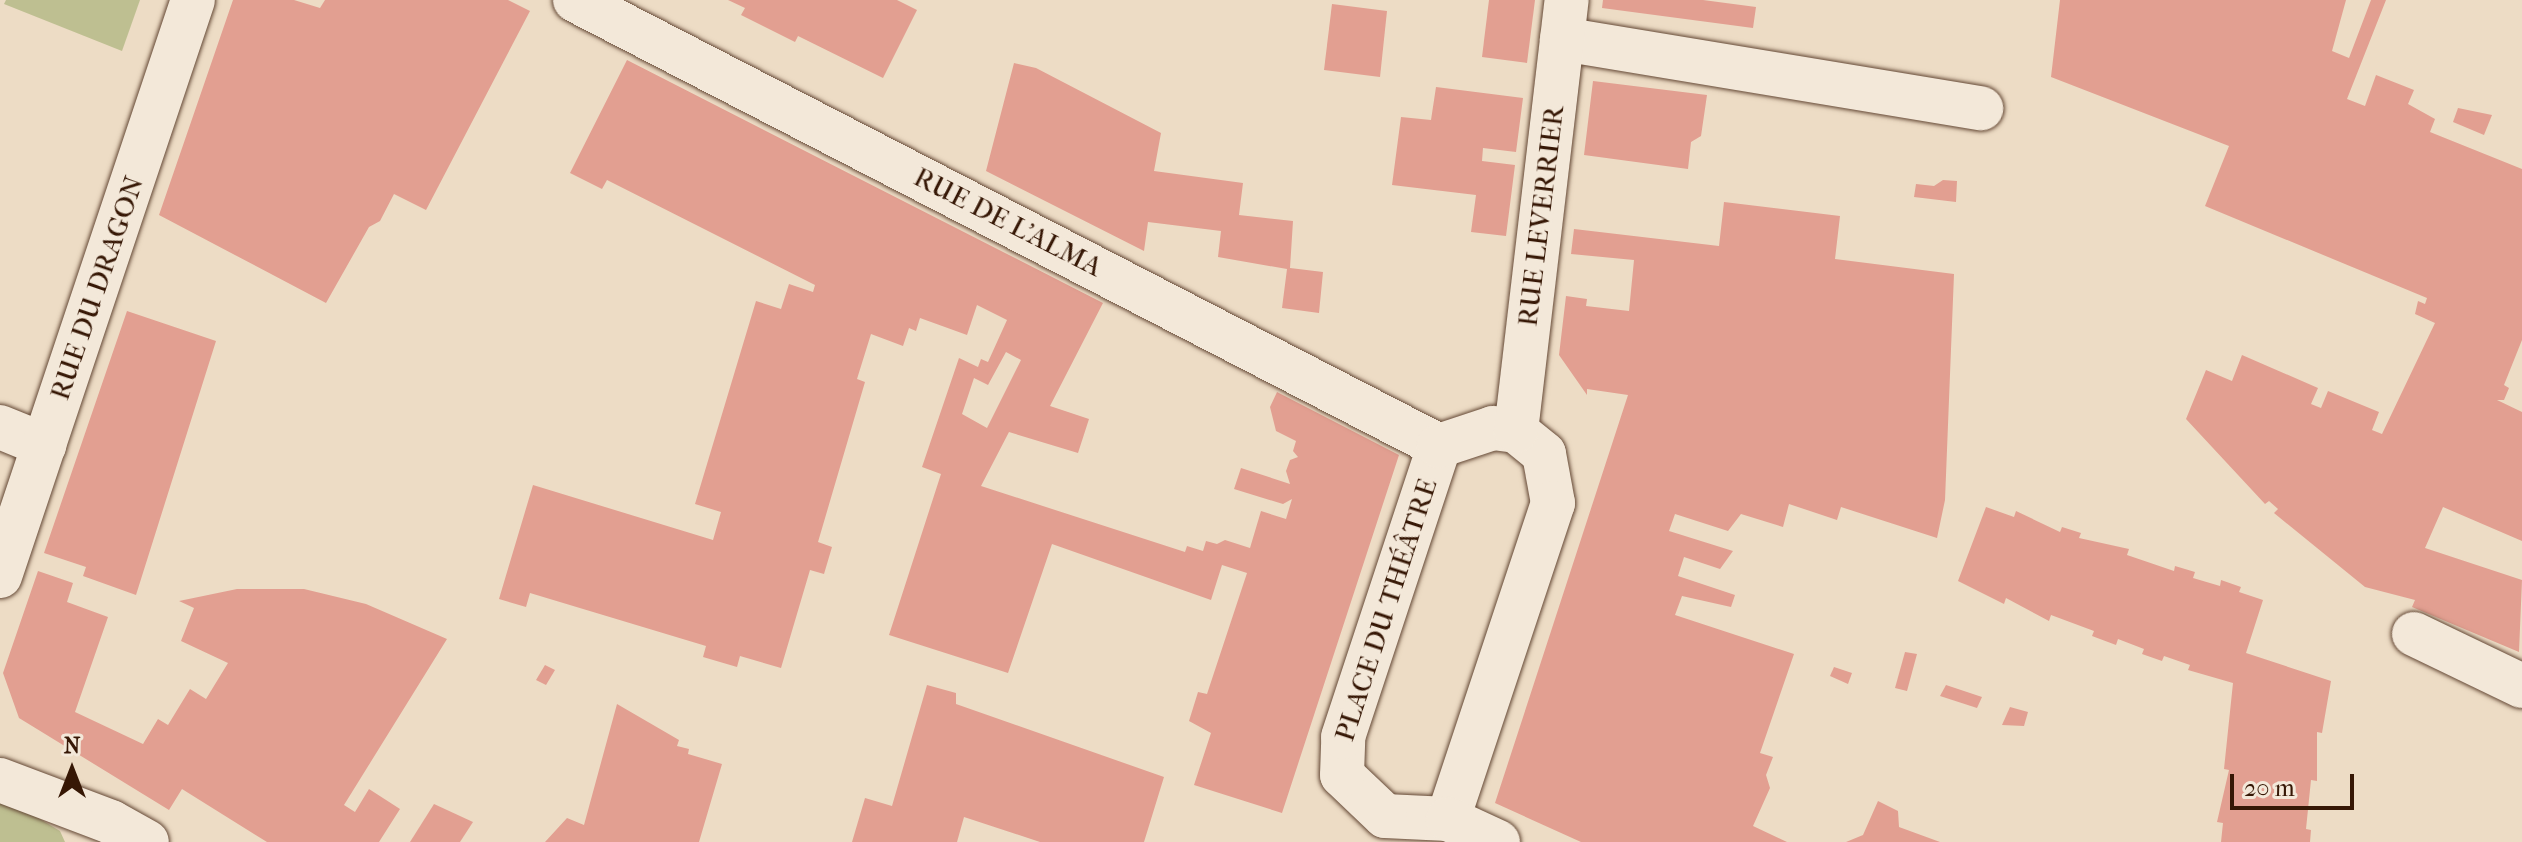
<!DOCTYPE html>
<html>
<head>
<meta charset="utf-8">
<style>
  body { margin:0 }
  #map { position:relative; width:2522px; height:842px; overflow:hidden; background:#eddcc5; font-family:"IM FELL French Canon",serif }
  div>[style] { position:absolute }
  .green>* { inset:0; background:#bebf91 }
  .building>* { inset:0; background:#e29f91 }
  .roads { filter:drop-shadow(0 0 2px #644835) drop-shadow(0 0 2px #644835) }
  .minor>* { height:44px; margin:-22px; padding:0 22px; transform-origin:22px; border-radius:22px; background:#f3e8d9 }
  span { translate:-50% -50%; white-space:nowrap; text-align:center; line-height:1.15; -webkit-text-stroke:6px #f3e8d9; paint-order:stroke }
  .street-label { font-size:28px; color:#361705 }
  .north { position:absolute; left:32px; top:730px; width:80px; height:80px; -webkit-text-stroke:6px #f3e8d9; paint-order:stroke; rotate:0deg; font-size:22px; font-weight:700; line-height:32px; text-align:center; color:#361705 }
  .north::after { content:''; display:block; margin:auto; width:28px; height:36px; background:#361705; clip-path:polygon(50% 0,100% 100%,50% 72%,0 100%) }
  .scale { position:absolute; left:2230px; top:774px; width:124px; height:36px; box-sizing:border-box; border:4px solid #361705; border-top:0; padding-left:10px; font-size:24px; line-height:28px; white-space:nowrap; color:#361705; -webkit-text-stroke:6px #f3e8d9; paint-order:stroke }
</style>
</head>
<body>
<div id="map">
  <div class="green">
    <i style="clip-path:polygon(6px 0,140px 0,122px 51px,4px 4px)"></i>
    <i style="clip-path:polygon(0 795px,60px 831px,65px 842px,0 842px)"></i>
  </div>
  <div class="building">
    <i style="clip-path:polygon(233px 0,294px 0,320px 8px,325px 0,508px 0,530px 11px,426px 210px,394px 194px,380px 221px,369px 227px,326px 303px,159px 215px)"></i>
    <i style="clip-path:polygon(728px 0,897px 0,917px 10px,883px 78px,798px 36px,795px 42px,741px 15px,745px 8px)"></i>
    <i style="clip-path:polygon(1489px 0,1535px 0,1527px 63px,1482px 57px)"></i>
    <i style="clip-path:polygon(1603px 0,1703px 0,1756px 7px,1753px 28px,1602px 8px)"></i>
    <i style="clip-path:polygon(2060px 0,2346px 0,2332px 51px,2349px 58px,2371px 0,2386px 0,2347px 99px,2365px 106px,2376px 75px,2414px 90px,2408px 104px,2435px 119px,2430px 132px,2522px 169px,2522px 340px,2504px 385px,2509px 388px,2504px 400px,2497px 400px,2522px 412px,2522px 541px,2443px 507px,2425px 548px,2522px 580px,2519px 652px,2412px 607px,2415px 600px,2365px 587px,2274px 513px,2278px 509px,2269px 501px,2265px 504px,2186px 419px,2206px 370px,2232px 381px,2242px 355px,2318px 388px,2311px 404px,2321px 408px,2328px 391px,2379px 412px,2372px 430px,2382px 434px,2435px 323px,2415px 314px,2418px 301px,2425px 304px,2427px 298px,2205px 206px,2229px 146px,2051px 77px)"></i>
    <i style="clip-path:polygon(1332px 4px,1387px 11px,1380px 77px,1324px 70px)"></i>
    <i style="clip-path:polygon(evenodd,627px 60px,1103px 303px,1050px 406px,1089px 419px,1078px 453px,1009px 432px,981px 486px,1185px 552px,1187px 546px,1203px 551px,1206px 541px,1217px 544px,1225px 540px,1250px 548px,1261px 511px,1286px 519px,1292px 499px,1283px 504px,1234px 489px,1241px 468px,1290px 484px,1286px 471px,1290px 460px,1298px 457px,1293px 451px,1296px 441px,1276px 431px,1270px 407px,1277px 392px,1399px 455px,1282px 813px,1194px 785px,1211px 733px,1189px 721px,1198px 692px,1207px 694px,1247px 573px,1222px 565px,1211px 600px,1052px 544px,1008px 673px,889px 635px,941px 474px,922px 467px,959px 358px,978px 367px,981px 359px,988px 362px,1007px 320px,977px 305px,967px 335px,920px 318px,916px 331px,909px 328px,903px 346px,871px 334px,857px 379px,865px 382px,818px 542px,832px 547px,824px 574px,810px 570px,781px 668px,740px 656px,737px 667px,703px 657px,706px 646px,530px 593px,526px 607px,499px 599px,533px 485px,713px 540px,721px 512px,695px 504px,756px 301px,781px 309px,789px 284px,813px 292px,815px 285px,607px 180px,602px 189px,570px 173px,627px 60px,1006px 352px,1021px 360px,987px 428px,962px 414px,974px 378px,988px 385px,1006px 352px)"></i>
    <i style="clip-path:polygon(1014px 63px,1036px 68px,1161px 133px,1154px 171px,1243px 183px,1239px 215px,1293px 221px,1290px 268px,1323px 272px,1319px 313px,1282px 308px,1287px 269px,1218px 257px,1221px 231px,1148px 222px,1144px 251px,986px 171px)"></i>
    <i style="clip-path:polygon(1593px 81px,1707px 95px,1701px 136px,1691px 142px,1688px 169px,1584px 155px)"></i>
    <i style="clip-path:polygon(1436px 87px,1523px 98px,1516px 152px,1483px 148px,1482px 161px,1515px 165px,1506px 236px,1471px 232px,1476px 195px,1392px 185px,1401px 117px,1431px 120px)"></i>
    <i style="clip-path:polygon(2458px 108px,2492px 115px,2484px 135px,2453px 122px)"></i>
    <i style="clip-path:polygon(1943px 180px,1957px 181px,1956px 202px,1914px 197px,1916px 184px,1934px 186px)"></i>
    <i style="clip-path:polygon(1724px 202px,1840px 216px,1835px 259px,1954px 274px,1945px 500px,1937px 538px,1841px 507px,1837px 520px,1789px 504px,1783px 527px,1741px 514px,1728px 531px,1675px 514px,1669px 531px,1733px 551px,1720px 569px,1684px 557px,1678px 576px,1735px 595px,1731px 607px,1682px 596px,1675px 615px,1794px 654px,1760px 753px,1773px 757px,1766px 775px,1770px 788px,1753px 826px,1787px 842px,1581px 842px,1495px 803px,1628px 395px,1587px 389px,1587px 395px,1559px 355px,1566px 296px,1587px 299px,1586px 306px,1629px 311px,1634px 260px,1571px 254px,1574px 229px,1719px 246px)"></i>
    <i style="clip-path:polygon(127px 311px,216px 341px,136px 595px,83px 576px,86px 567px,44px 553px)"></i>
    <i style="clip-path:polygon(1986px 507px,2014px 517px,2016px 511px,2060px 532px,2062px 527px,2081px 533px,2079px 538px,2129px 549px,2127px 555px,2174px 571px,2175px 566px,2195px 572px,2193px 578px,2220px 586px,2221px 580px,2241px 587px,2239px 592px,2263px 600px,2246px 653px,2331px 681px,2322px 733px,2317px 732px,2317px 781px,2311px 780px,2306px 829px,2311px 830px,2310px 842px,2221px 842px,2223px 823px,2217px 822px,2229px 770px,2224px 769px,2233px 683px,2188px 670px,2190px 665px,2164px 656px,2162px 661px,2142px 654px,2144px 649px,2118px 639px,2116px 645px,2092px 636px,2094px 631px,2051px 615px,2049px 621px,2006px 598px,2004px 604px,1958px 581px)"></i>
    <i style="clip-path:polygon(38px 571px,73px 583px,67px 602px,108px 617px,75px 712px,143px 744px,158px 719px,168px 725px,190px 689px,206px 699px,228px 663px,181px 641px,194px 608px,179px 601px,237px 589px,304px 589px,366px 604px,447px 639px,344px 805px,355px 812px,369px 789px,400px 809px,379px 842px,267px 842px,182px 789px,169px 810px,19px 718px,3px 673px)"></i>
    <i style="clip-path:polygon(1905px 652px,1917px 654px,1907px 691px,1895px 688px)"></i>
    <i style="clip-path:polygon(545px 665px,555px 670px,546px 685px,536px 680px)"></i>
    <i style="clip-path:polygon(1834px 667px,1852px 673px,1848px 684px,1830px 676px)"></i>
    <i style="clip-path:polygon(927px 685px,956px 693px,956px 704px,1164px 777px,1144px 842px,1040px 842px,964px 817px,957px 842px,852px 842px,865px 798px,892px 806px)"></i>
    <i style="clip-path:polygon(1946px 685px,1982px 697px,1977px 708px,1940px 696px)"></i>
    <i style="clip-path:polygon(617px 704px,679px 740px,677px 746px,689px 749px,688px 754px,722px 764px,699px 842px,545px 842px,567px 818px,584px 825px)"></i>
    <i style="clip-path:polygon(2010px 707px,2028px 712px,2024px 726px,2002px 725px)"></i>
    <i style="clip-path:polygon(1878px 801px,1898px 811px,1899px 827px,1940px 842px,1846px 842px,1863px 835px)"></i>
    <i style="clip-path:polygon(434px 804px,473px 822px,460px 842px,410px 842px)"></i>
  </div>
  <div class="roads">
    <div class="minor">
      <i style="left:575px;top:0;width:972px;rotate:27.3deg"></i>
      <i style="left:1562px;top:39px;width:425px;rotate:9.4deg"></i>
      <i style="left:0;top:427px;width:48px;rotate:22.2deg"></i>
      <i style="left:1493px;top:428px;width:23px;rotate:7deg"></i>
      <i style="left:1516px;top:431px;width:36px;rotate:39deg"></i>
      <i style="left:1544px;top:454px;width:50px;rotate:79.6deg"></i>
      <i style="left:1553px;top:503px;width:333px;rotate:108.4deg"></i>
      <i style="left:1448px;top:819px;width:63px;rotate:-177.3deg"></i>
      <i style="left:1385px;top:816px;width:59px;rotate:-136.4deg"></i>
      <i style="left:1342px;top:775px;width:38px;rotate:-88deg"></i>
      <i style="left:1343px;top:737px;width:306px;rotate:-71.7deg"></i>
      <i style="left:1439px;top:446px;width:57px;rotate:-18.4deg"></i>
      <i style="left:1516px;top:431px;width:434px;rotate:-83.3deg"></i>
      <i style="left:0;top:576px;width:607px;rotate:-71.48deg"></i>
      <i style="left:2414px;top:634px;width:120px;rotate:25.7deg"></i>
      <i style="left:0;top:780px;width:119px;rotate:20.7deg"></i>
      <i style="left:111px;top:822px;width:41px;rotate:29.1deg"></i>
      <i style="left:1448px;top:819px;width:55px;rotate:24.7deg"></i>
    </div>
  </div>
  <div class="street-label">
    <span style="left:1541px;top:216px;rotate:-83deg">RUE LEVERRIER</span>
    <span style="left:1008px;top:222px;rotate:27deg">RUE DE L'ALMA</span>
    <span style="left:97px;top:288px;rotate:-71deg">RUE DU DRAGON</span>
    <span style="left:1386px;top:610px;rotate:-72deg">PLACE DU THÉÂTRE</span>
  </div>
  <div class="north">N</div>
  <div class="scale">20 m</div>
</div>
</body>
</html>
